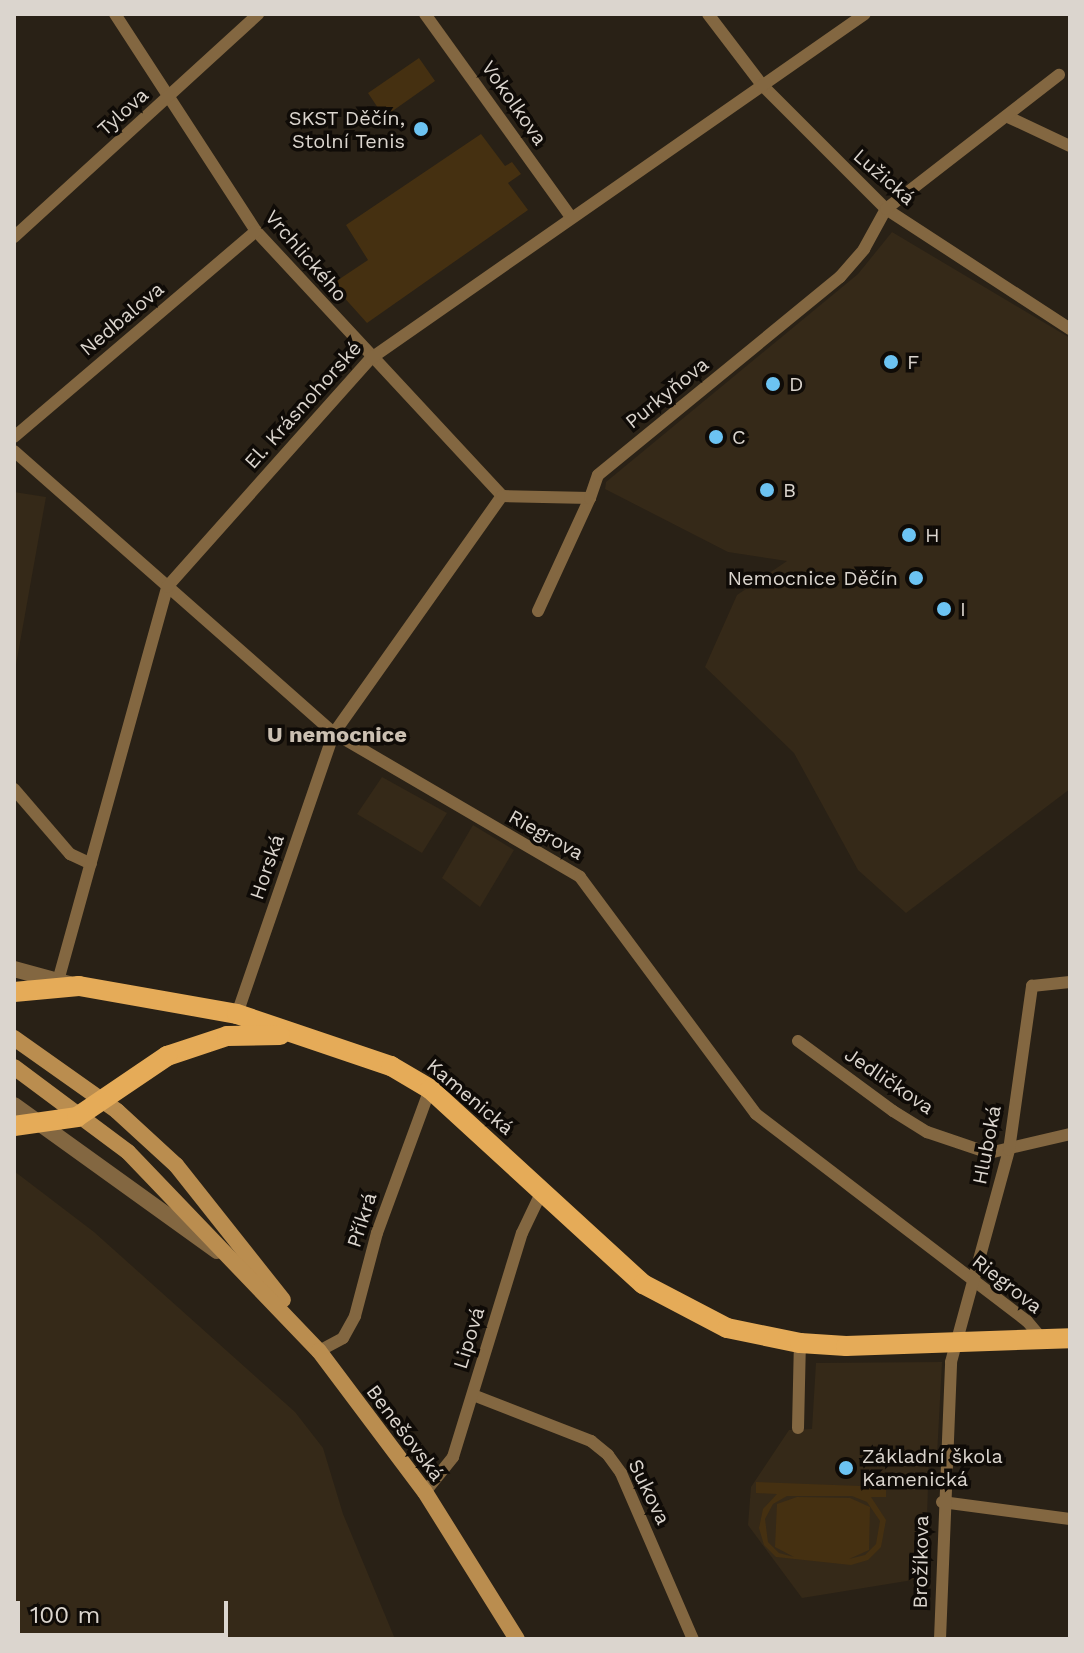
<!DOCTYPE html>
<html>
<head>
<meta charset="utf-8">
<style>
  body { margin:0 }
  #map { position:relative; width:1084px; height:1653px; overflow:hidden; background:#292116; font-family:"Work Sans",sans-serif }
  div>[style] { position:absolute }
  .built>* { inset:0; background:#352918 }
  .green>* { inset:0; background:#453011 }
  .minor>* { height:12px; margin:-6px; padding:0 6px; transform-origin:6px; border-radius:6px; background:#836741 }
  .tertiary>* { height:16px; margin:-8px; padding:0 8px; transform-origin:8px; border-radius:8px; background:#836741 }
  .secondary>* { height:16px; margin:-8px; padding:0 8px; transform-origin:8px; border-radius:8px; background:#ba8d4f }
  .primary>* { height:20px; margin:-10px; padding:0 10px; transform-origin:10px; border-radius:10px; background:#e5ab58 }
  .primary-bridge>* { height:20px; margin:-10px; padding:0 10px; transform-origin:10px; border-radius:10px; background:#e5ab58 }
  .dots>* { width:22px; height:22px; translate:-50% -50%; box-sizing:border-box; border:4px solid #0f0b07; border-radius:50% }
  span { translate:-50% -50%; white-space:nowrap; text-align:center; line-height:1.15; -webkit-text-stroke:7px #0f0b07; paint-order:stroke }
  .street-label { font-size:20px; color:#dbd5ce }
  .poi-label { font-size:20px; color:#dbd5ce }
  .right { translate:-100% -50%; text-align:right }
  .left { translate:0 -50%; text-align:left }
  .neighbourhood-label { font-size:22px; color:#cbc0b2; font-weight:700 }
  .frame { position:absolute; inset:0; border:16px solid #dbd5ce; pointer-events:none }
  .scale { position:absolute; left:16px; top:1601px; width:212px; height:36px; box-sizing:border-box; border:4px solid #dbd5ce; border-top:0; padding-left:10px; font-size:24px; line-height:28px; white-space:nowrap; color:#dbd5ce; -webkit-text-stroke:6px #0f0b07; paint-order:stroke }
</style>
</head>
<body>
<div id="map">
  <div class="built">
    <i style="clip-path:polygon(892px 232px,1070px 338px,1070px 789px,906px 913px,858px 870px,794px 753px,705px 667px,737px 595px,787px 561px,728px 552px,605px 489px,606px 482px,858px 274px)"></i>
    <i style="clip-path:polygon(14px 492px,46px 497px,14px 676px)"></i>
    <i style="clip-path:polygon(382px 777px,447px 813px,422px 853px,357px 814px)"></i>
    <i style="clip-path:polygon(473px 825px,514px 850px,480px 907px,442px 878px)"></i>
    <i style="clip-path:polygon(14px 1171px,94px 1232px,295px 1412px,323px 1448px,343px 1514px,395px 1639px,14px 1639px)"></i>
    <i style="clip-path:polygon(942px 1362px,937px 1456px,929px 1456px,925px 1578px,802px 1598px,748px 1525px,751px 1487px,789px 1430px,812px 1429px,816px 1363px)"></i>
  </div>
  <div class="green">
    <i style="clip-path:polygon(419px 58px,435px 81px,384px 117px,368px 93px)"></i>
    <i style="clip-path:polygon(481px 134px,505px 166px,512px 162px,521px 174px,508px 183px,528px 210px,367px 323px,332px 284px,368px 260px,346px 225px)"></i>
    <i style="clip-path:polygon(evenodd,756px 1482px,886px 1487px,886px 1497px,871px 1497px,886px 1520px,881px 1547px,868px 1560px,851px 1565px,776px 1557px,764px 1545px,759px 1528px,763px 1509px,777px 1494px,756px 1493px,756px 1482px,787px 1496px,852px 1496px,867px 1502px,880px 1521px,876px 1544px,865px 1555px,849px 1559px,869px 1550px,870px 1507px,850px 1498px,797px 1497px,777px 1504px,775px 1547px,794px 1557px,779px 1553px,768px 1542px,765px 1519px,773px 1504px,787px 1496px)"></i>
  </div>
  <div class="minor">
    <i style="left:115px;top:14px;width:259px;rotate:57deg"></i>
    <i style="left:256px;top:231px;width:362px;rotate:47.1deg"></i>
    <i style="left:425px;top:14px;width:249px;rotate:54.3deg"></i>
    <i style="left:708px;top:14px;width:89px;rotate:52.7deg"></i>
    <i style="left:762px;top:85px;width:175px;rotate:45deg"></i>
    <i style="left:886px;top:209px;width:220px;rotate:33.1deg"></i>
    <i style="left:1008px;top:117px;width:68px;rotate:25.1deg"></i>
    <i style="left:14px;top:237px;width:331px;rotate:-42.4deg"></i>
    <i style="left:14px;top:437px;width:318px;rotate:-40.4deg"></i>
    <i style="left:14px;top:451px;width:427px;rotate:41.4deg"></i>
    <i style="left:334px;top:733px;width:285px;rotate:30.3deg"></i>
    <i style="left:580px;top:877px;width:295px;rotate:53.4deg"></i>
    <i style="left:756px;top:1114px;width:341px;rotate:37.4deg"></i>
    <i style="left:1027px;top:1321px;width:23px;rotate:50deg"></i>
    <i style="left:538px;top:611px;width:124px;rotate:-65.3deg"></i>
    <i style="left:14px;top:789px;width:86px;rotate:49.3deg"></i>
    <i style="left:70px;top:854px;width:23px;rotate:25deg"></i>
    <i style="left:58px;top:981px;width:409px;rotate:-74.5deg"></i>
    <i style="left:167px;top:587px;width:305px;rotate:-48.3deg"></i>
    <i style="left:370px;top:359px;width:603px;rotate:-34.88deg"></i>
    <i style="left:237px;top:1014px;width:297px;rotate:-71deg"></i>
    <i style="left:334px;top:733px;width:291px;rotate:-54.7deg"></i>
    <i style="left:502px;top:496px;width:88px;rotate:1.3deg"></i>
    <i style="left:590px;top:498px;width:24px;rotate:-71deg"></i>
    <i style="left:598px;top:475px;width:313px;rotate:-39.3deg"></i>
    <i style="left:840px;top:277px;width:37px;rotate:-49deg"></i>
    <i style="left:864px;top:249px;width:46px;rotate:-61.2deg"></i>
    <i style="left:886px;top:209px;width:219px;rotate:-37.8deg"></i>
    <i style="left:798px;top:1041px;width:118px;rotate:36.4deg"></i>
    <i style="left:893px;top:1111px;width:40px;rotate:32deg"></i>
    <i style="left:927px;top:1132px;width:65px;rotate:18.7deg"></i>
    <i style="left:989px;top:1153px;width:83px;rotate:-13.2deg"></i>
    <i style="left:319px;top:1351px;width:27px;rotate:-28deg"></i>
    <i style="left:343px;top:1338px;width:25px;rotate:-61deg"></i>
    <i style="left:355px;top:1316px;width:86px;rotate:-75.2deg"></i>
    <i style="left:377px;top:1233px;width:153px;rotate:-69.8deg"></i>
    <i style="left:473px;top:1395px;width:127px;rotate:21.3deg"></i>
    <i style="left:591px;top:1441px;width:22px;rotate:39deg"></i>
    <i style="left:608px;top:1455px;width:22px;rotate:54deg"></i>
    <i style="left:621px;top:1473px;width:181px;rotate:66.6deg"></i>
    <i style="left:798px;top:1428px;width:85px;rotate:-88.7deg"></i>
    <i style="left:425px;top:1492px;width:45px;rotate:-51.3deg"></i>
    <i style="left:453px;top:1457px;width:234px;rotate:-72.9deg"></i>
    <i style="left:522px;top:1233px;width:47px;rotate:-64.5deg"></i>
    <i style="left:942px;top:1502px;width:129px;rotate:7.6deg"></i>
    <i style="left:940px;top:1639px;width:277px;rotate:-87.7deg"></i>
    <i style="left:951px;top:1362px;width:220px;rotate:-74.7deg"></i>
    <i style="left:1009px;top:1150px;width:166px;rotate:-82deg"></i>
    <i style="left:1032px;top:986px;width:38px;rotate:-6deg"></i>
  </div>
  <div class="tertiary">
    <i style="left:14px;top:969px;width:57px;rotate:15.3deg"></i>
    <i style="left:14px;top:1105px;width:250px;rotate:35.7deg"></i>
  </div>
  <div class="secondary">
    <i style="left:14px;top:1038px;width:126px;rotate:35.3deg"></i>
    <i style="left:117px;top:1111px;width:80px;rotate:42.5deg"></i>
    <i style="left:176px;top:1165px;width:172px;rotate:51.6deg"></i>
    <i style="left:14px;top:1067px;width:142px;rotate:36.7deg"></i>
    <i style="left:128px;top:1152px;width:276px;rotate:46.2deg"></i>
    <i style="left:319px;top:1351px;width:176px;rotate:53.1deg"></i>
    <i style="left:425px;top:1492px;width:173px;rotate:58deg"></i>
  </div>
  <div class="primary">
    <i style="left:14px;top:992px;width:65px;rotate:-5.3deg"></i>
    <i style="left:79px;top:986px;width:160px;rotate:10deg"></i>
    <i style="left:237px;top:1014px;width:163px;rotate:18.7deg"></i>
    <i style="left:391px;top:1066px;width:45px;rotate:30.5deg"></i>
    <i style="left:430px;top:1089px;width:289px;rotate:42.5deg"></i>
    <i style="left:643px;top:1284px;width:95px;rotate:27.6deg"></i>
    <i style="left:727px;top:1328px;width:75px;rotate:11.6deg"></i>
    <i style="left:800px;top:1343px;width:46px;rotate:3.7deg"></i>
    <i style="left:846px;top:1346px;width:224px;rotate:-2deg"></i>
    <i style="left:167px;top:1056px;width:63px;rotate:-18.4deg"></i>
    <i style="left:227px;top:1036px;width:53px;rotate:-1.1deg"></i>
  </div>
  <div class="primary-bridge">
    <i style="left:14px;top:1126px;width:64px;rotate:-8.1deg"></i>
    <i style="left:77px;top:1117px;width:109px;rotate:-34.1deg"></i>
  </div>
  <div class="dots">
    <i style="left:421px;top:129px;background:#6cc3f2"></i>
    <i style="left:891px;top:362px;background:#6cc3f2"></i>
    <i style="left:773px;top:384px;background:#6cc3f2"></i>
    <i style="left:716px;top:437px;background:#6cc3f2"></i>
    <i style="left:767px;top:490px;background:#6cc3f2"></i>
    <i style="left:909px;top:535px;background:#6cc3f2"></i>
    <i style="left:916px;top:578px;background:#6cc3f2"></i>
    <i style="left:944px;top:609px;background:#6cc3f2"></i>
    <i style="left:846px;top:1468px;background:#6cc3f2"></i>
  </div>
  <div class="street-label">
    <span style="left:514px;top:103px;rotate:55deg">Vokolkova</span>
    <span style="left:123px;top:112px;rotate:-42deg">Tylova</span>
    <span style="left:884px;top:177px;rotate:41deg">Lužická</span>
    <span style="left:306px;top:256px;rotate:49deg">Vrchlického</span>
    <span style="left:122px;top:319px;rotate:-40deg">Nedbalova</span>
    <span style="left:667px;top:393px;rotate:-39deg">Purkyňova</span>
    <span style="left:303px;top:405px;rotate:-48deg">El. Krásnohorské</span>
    <span style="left:546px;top:835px;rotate:29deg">Riegrova</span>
    <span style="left:267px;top:867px;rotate:-71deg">Horská</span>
    <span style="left:889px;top:1081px;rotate:34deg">Jedličkova</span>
    <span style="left:470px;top:1097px;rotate:40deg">Kamenická</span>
    <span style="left:987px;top:1145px;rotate:-79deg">Hluboká</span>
    <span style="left:362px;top:1220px;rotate:-72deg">Příkrá</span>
    <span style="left:1007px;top:1284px;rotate:38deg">Riegrova</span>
    <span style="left:469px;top:1338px;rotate:-73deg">Lipová</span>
    <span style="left:405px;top:1433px;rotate:53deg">Benešovská</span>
    <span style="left:649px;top:1492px;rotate:64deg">Sukova</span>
    <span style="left:921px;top:1562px;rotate:-89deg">Brožíkova</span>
  </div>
  <div class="poi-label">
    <span class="right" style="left:405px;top:130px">SKST Děčín,<br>Stolní Tenis</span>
    <span class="left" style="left:907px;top:362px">F</span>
    <span class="left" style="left:789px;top:384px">D</span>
    <span class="left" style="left:732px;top:437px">C</span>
    <span class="left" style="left:783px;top:490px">B</span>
    <span class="left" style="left:925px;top:535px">H</span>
    <span class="right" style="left:898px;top:578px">Nemocnice Děčín</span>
    <span class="left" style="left:960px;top:609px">I</span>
    <span class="left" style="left:862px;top:1468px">Základní škola<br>Kamenická</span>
  </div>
  <div class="neighbourhood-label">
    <span style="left:337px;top:735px">U nemocnice</span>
  </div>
  <div class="frame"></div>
  <div class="scale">100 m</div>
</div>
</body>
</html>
